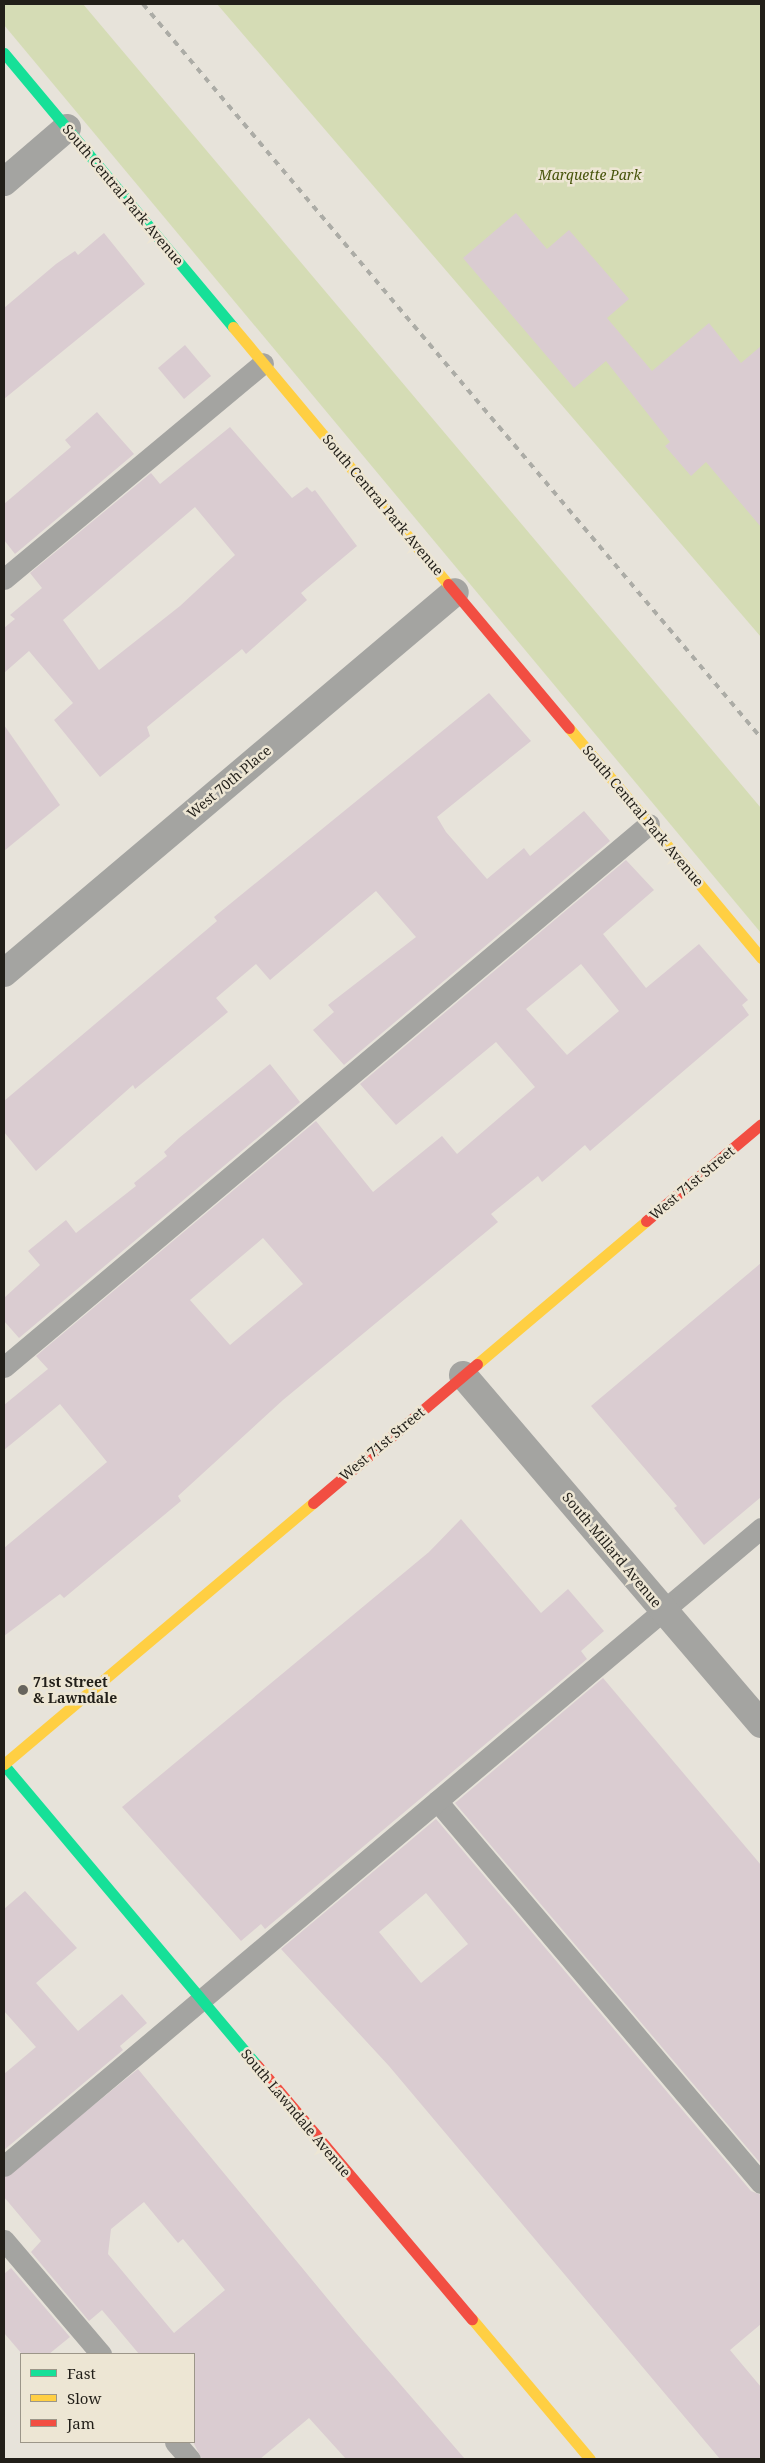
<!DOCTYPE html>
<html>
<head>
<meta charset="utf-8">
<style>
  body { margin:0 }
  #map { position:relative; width:765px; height:2463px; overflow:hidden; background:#e7e3da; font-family:"Noto Serif",serif }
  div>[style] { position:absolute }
  .green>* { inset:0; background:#d5dcb5 }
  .building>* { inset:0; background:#daccd1 }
  .lane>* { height:21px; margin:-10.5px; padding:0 10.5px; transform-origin:10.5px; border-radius:10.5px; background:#a4a4a1 }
  .street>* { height:28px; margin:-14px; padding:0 14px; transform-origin:14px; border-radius:14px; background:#a4a4a1 }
  .fast>* { height:11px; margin:-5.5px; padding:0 5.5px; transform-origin:5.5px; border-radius:5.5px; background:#16e098 }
  .slow>* { height:11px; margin:-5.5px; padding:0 5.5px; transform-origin:5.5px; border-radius:5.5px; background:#ffcf43 }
  .jam>* { height:11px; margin:-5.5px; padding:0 5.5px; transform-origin:5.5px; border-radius:5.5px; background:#f24e42 }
  .rail>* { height:4px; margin-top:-2px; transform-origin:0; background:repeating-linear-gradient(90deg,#acaca6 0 6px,transparent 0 12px) }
  .dots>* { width:14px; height:14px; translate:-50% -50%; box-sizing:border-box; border:2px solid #ede6d4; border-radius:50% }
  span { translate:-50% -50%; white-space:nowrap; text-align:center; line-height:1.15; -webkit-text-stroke:5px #ede6d4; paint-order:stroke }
  .park-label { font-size:14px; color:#48550c; font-style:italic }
  .street-label { font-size:14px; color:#221f19 }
  .poi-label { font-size:14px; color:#221f19; font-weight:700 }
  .left { translate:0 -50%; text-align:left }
  .frame { position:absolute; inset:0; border:5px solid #221f19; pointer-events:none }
  .legend { position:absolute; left:20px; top:2353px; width:175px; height:90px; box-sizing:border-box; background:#ede6d4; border:1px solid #9c9689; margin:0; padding:6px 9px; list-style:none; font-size:15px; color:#221f19 }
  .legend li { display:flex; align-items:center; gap:10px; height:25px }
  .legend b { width:25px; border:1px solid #9c9689 }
</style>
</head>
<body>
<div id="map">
  <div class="green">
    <i style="clip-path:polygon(4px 4px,83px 4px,761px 808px,761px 933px,4px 25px)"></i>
    <i style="clip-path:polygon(217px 4px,761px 4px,761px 637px)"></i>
  </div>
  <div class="building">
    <i style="clip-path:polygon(516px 213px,547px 249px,569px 230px,629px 299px,607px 318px,652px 371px,709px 323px,741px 363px,761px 346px,761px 527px,706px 462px,691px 476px,665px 446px,670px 442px,606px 361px,574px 388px,463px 258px)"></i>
    <i style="clip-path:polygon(104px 233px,145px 284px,4px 399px,4px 308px,56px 264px,75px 251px,78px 255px)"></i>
    <i style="clip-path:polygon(185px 345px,211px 376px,184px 399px,158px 368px)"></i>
    <i style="clip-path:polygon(97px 412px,134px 454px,15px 554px,4px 540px,4px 504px,71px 447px,65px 440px)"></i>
    <i style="clip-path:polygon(evenodd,230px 427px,292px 498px,307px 487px,312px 492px,315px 490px,357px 546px,301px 593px,307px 600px,246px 654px,242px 649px,147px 727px,150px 736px,100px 777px,54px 720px,73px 703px,29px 651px,4px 673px,4px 628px,15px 619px,10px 615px,42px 588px,30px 573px,151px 473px,160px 484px,230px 427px,195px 507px,235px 555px,180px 606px,99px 670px,63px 620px,195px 507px)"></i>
    <i style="clip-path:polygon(489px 693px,531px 741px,437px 817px,446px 832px,487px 879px,524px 848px,530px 856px,584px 811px,610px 841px,344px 1065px,313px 1030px,334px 1012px,328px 1005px,416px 937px,376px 891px,270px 980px,256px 964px,216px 998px,228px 1012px,135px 1089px,133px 1085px,36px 1171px,4px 1132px,4px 1101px,217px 921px,214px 917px)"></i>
    <i style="clip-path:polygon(4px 725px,60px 805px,4px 851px)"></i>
    <i style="clip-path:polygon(evenodd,626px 860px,654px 890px,603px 934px,646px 988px,699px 944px,748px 1000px,742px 1005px,749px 1015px,590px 1151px,585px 1145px,542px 1182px,538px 1176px,491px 1214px,498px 1222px,283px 1400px,178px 1496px,181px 1501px,64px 1598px,60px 1594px,4px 1636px,4px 1548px,107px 1462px,60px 1404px,4px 1450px,4px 1405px,48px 1369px,36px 1356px,316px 1121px,373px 1192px,442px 1136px,457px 1154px,535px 1087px,496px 1042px,396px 1125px,360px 1084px,626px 860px,581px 964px,619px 1011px,567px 1055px,526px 1009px,581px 964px,626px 860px,263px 1238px,303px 1284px,230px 1345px,190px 1300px,263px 1238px)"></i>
    <i style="clip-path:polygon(270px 1064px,300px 1102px,19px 1338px,4px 1321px,4px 1298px,40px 1265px,28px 1251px,66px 1220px,76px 1233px,136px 1186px,134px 1183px,167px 1156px,164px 1152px,179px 1138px)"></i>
    <i style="clip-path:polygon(761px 1263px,761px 1497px,704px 1545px,674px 1508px,677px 1506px,591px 1406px)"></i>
    <i style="clip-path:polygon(461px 1519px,541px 1613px,568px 1589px,604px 1631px,581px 1651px,587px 1659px,265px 1929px,261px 1924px,241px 1941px,122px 1807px,429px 1552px)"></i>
    <i style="clip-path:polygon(603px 1678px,761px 1865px,761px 2164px,455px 1803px)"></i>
    <i style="clip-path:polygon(evenodd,436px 1819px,751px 2191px,761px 2195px,761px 2324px,730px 2350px,761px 2387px,761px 2459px,720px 2459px,389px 2066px,281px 1949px,436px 1819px,426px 1893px,468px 1944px,421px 1983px,379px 1932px,426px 1893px)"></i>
    <i style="clip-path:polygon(25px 1891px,77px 1948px,36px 1983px,78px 2031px,122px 1994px,147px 2023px,120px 2046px,123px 2050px,4px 2150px,4px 2074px,36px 2047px,4px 2011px,4px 1909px)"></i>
    <i style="clip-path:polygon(evenodd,138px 2069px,355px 2332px,465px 2459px,346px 2459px,309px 2418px,260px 2459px,202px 2459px,194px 2444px,194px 2354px,139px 2354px,102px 2310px,89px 2321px,31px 2252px,41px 2241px,4px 2197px,4px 2178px,138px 2069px,144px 2202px,178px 2243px,183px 2239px,225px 2290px,174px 2333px,108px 2254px,111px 2229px,144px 2202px)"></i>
    <i style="clip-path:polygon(11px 2268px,70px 2337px,49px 2354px,22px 2354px,4px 2333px,4px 2274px)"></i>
  </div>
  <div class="lane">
    <i style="left:4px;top:579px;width:337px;rotate:-39.8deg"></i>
    <i style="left:4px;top:1367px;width:843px;rotate:-40.09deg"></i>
    <i style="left:437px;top:1801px;width:501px;rotate:49.7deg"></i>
    <i style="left:4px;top:2166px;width:990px;rotate:-40.12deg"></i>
    <i style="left:4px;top:2240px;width:150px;rotate:49.6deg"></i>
    <i style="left:175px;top:2442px;width:23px;rotate:49deg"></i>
  </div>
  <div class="street">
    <i style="left:4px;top:182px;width:83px;rotate:-40.6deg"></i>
    <i style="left:4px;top:973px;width:590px;rotate:-40.19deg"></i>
    <i style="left:463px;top:1375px;width:459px;rotate:49.5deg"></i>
  </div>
  <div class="fast">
    <i style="left:4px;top:53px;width:357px;rotate:50.1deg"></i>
    <i style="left:4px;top:1765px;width:392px;rotate:49.9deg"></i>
  </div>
  <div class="slow">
    <i style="left:233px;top:327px;width:335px;rotate:50.1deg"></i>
    <i style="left:569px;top:728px;width:300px;rotate:50.1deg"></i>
    <i style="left:477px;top:1364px;width:221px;rotate:-40.2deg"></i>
    <i style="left:4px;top:1764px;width:404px;rotate:-40.2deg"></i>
    <i style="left:472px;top:2319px;width:183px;rotate:49.9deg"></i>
  </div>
  <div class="jam">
    <i style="left:448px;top:584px;width:188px;rotate:50deg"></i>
    <i style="left:646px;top:1221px;width:150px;rotate:-40.1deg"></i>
    <i style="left:313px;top:1503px;width:215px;rotate:-40.3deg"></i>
    <i style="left:257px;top:2065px;width:333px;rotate:49.8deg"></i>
  </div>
  <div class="rail">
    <i style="left:143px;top:4px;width:960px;rotate:49.9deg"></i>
  </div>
  <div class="dots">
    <i style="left:23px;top:1690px;background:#67645d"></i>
  </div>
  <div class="park-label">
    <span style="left:590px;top:175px">Marquette Park</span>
  </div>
  <div class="street-label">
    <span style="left:123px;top:195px;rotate:50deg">South Central Park Avenue</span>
    <span style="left:383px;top:505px;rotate:50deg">South Central Park Avenue</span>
    <span style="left:229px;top:782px;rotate:-40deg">West 70th Place</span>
    <span style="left:643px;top:816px;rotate:50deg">South Central Park Avenue</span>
    <span style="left:692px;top:1183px;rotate:-40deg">West 71st Street</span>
    <span style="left:382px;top:1444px;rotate:-40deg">West 71st Street</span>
    <span style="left:612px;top:1550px;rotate:50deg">South Millard Avenue</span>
    <span style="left:296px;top:2113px;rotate:50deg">South Lawndale Avenue</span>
  </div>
  <div class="poi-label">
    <span class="left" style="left:33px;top:1690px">71st Street<br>&amp; Lawndale</span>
  </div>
  <div class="frame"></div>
  <ul class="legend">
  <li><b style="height:6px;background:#16e098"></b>Fast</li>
  <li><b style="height:6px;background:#ffcf43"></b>Slow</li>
  <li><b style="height:6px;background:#f24e42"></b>Jam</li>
  </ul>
</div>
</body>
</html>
